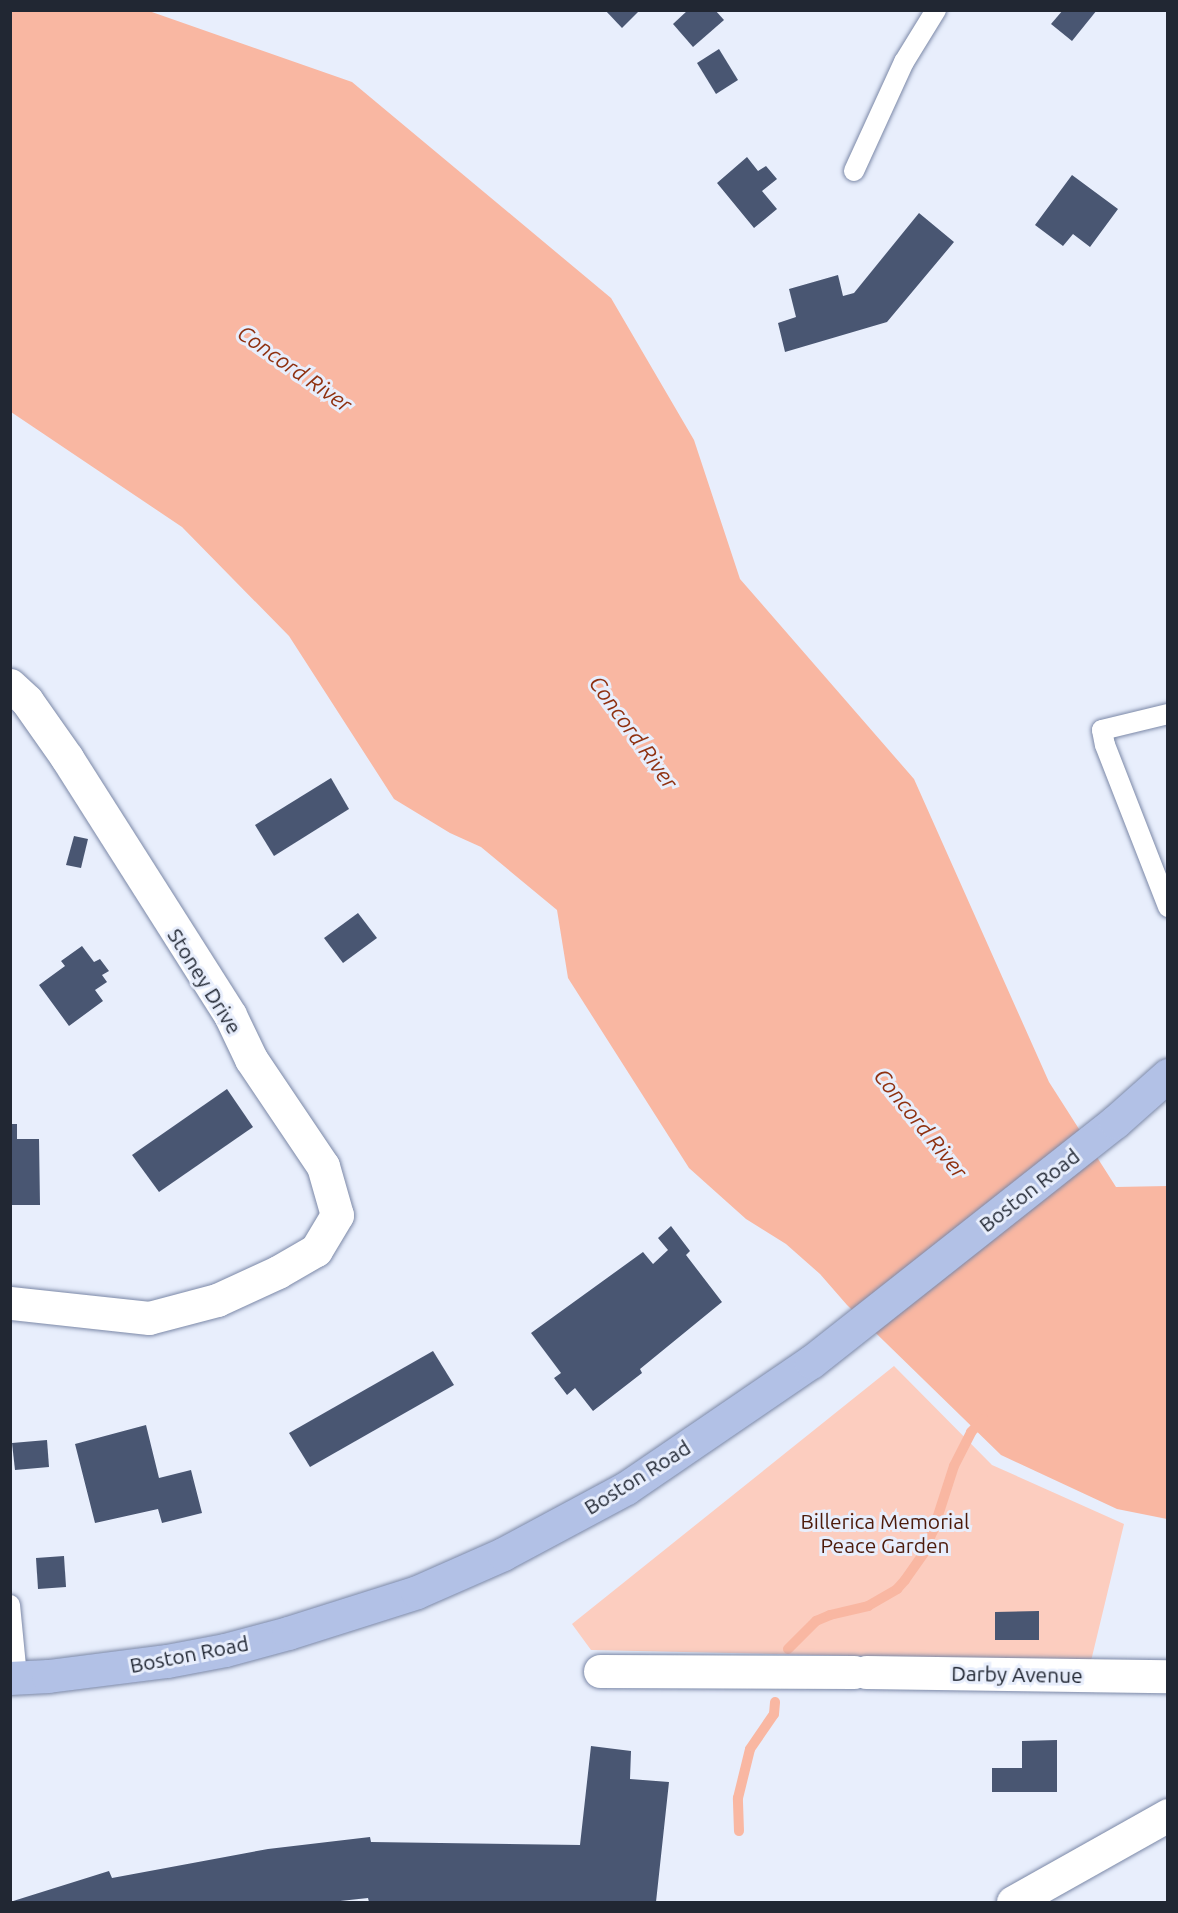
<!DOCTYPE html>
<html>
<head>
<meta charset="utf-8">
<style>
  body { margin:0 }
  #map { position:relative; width:1178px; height:1913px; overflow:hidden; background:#e8eefc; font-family:Ubuntu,sans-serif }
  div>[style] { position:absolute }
  .green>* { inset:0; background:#fccdbf }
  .water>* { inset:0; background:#f9b7a2 }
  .stream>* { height:10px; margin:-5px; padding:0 5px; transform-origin:5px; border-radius:5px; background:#f9b7a2 }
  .building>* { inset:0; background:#495672 }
  .roads { filter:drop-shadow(0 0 2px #7b88a7) drop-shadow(0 0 2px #7b88a7) }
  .lane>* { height:20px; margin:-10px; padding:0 10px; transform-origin:10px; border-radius:10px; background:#fff }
  .street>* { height:33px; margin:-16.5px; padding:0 16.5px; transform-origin:16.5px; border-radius:16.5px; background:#fff }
  .primary>* { height:33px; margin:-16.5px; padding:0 16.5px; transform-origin:16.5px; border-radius:16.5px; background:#b2c1e6 }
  span { translate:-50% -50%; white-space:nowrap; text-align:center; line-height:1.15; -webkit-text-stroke:6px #e8eefc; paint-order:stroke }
  .street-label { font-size:21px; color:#212733 }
  .park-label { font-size:21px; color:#4c1a0a }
  .water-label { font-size:22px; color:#8f3111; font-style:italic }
  .frame { position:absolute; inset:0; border:12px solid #212733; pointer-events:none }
</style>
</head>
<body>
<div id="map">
  <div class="green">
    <i style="clip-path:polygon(894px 1366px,992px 1465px,1124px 1524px,1091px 1661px,591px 1650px,572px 1624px)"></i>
  </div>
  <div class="water">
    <i style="clip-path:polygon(10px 11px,149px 11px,352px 82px,611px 298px,694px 440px,740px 579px,914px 779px,1049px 1082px,1116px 1187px,1167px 1186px,1167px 1519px,1117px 1509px,1001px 1455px,847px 1305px,820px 1274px,786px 1244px,746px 1219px,689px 1168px,568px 978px,557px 910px,481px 847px,450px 833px,394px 799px,289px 636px,182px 527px,11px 412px)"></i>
  </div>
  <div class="stream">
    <i style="left:788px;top:1649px;width:40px;rotate:-45deg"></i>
    <i style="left:816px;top:1621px;width:15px;rotate:-23deg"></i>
    <i style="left:830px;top:1615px;width:39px;rotate:-13deg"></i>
    <i style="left:868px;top:1606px;width:34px;rotate:-30deg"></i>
    <i style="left:897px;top:1589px;width:12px;rotate:-48deg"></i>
    <i style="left:905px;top:1580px;width:32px;rotate:-55deg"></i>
    <i style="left:923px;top:1554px;width:25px;rotate:-67deg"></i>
    <i style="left:933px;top:1531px;width:68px;rotate:-72.1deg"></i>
    <i style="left:954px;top:1466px;width:38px;rotate:-63deg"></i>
    <i style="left:971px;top:1432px;width:18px;rotate:-45deg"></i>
    <i style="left:739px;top:1831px;width:33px;rotate:-92deg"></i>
    <i style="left:738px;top:1798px;width:50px;rotate:-76.2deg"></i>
    <i style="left:750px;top:1749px;width:42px;rotate:-55.6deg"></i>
    <i style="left:774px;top:1714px;width:12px;rotate:-85deg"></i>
  </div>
  <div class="building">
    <i style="clip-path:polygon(605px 10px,640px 10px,622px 28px)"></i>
    <i style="clip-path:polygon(688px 10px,715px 10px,724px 20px,693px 47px,673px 24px)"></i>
    <i style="clip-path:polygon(1063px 10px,1097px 10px,1072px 41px,1051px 24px)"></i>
    <i style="clip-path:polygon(719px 49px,738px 80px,716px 94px,697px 63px)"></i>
    <i style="clip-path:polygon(747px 157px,758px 171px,766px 166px,777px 179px,762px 191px,777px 209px,754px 228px,717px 183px)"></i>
    <i style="clip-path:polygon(1072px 175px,1118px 209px,1090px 247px,1073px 234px,1063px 246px,1035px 225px)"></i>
    <i style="clip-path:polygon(919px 213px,954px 242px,887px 322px,785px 352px,778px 323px,796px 317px,789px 289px,838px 275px,843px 296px,854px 293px)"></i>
    <i style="clip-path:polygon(331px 778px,349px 809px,274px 856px,255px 825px)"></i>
    <i style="clip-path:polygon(74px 836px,88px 839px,81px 868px,66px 865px)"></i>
    <i style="clip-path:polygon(358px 913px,377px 938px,343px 963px,324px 938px)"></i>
    <i style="clip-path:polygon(82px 946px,94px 962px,100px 959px,109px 971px,102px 975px,107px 982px,95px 990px,103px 1001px,69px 1026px,39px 985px,65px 966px,61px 961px)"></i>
    <i style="clip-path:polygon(227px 1089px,253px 1127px,159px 1192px,132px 1155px)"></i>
    <i style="clip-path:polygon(10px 1124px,17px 1124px,17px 1139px,39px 1139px,40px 1205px,10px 1205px)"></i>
    <i style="clip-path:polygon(671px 1226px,690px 1251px,686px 1255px,722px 1302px,640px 1369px,642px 1373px,593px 1411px,575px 1388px,567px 1395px,554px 1378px,561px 1373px,531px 1333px,643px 1252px,653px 1264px,668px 1250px,658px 1238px)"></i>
    <i style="clip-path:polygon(433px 1351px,454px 1385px,310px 1467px,289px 1433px)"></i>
    <i style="clip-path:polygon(146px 1425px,159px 1478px,191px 1470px,202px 1513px,162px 1523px,158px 1509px,95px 1523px,75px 1444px)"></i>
    <i style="clip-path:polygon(47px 1440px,49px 1467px,15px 1470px,12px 1443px)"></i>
    <i style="clip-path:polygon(64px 1556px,66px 1587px,38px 1589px,36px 1558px)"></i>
    <i style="clip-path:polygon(1039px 1611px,1039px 1640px,995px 1640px,995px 1612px)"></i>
    <i style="clip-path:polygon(1057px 1740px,1057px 1792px,992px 1792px,992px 1768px,1022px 1768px,1022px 1741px)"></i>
    <i style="clip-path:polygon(591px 1746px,631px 1751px,630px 1779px,669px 1782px,656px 1902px,369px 1902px,368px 1898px,331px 1902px,10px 1902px,109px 1871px,112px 1878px,268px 1849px,370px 1837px,371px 1842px,580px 1845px)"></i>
  </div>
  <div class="roads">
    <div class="lane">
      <i style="left:854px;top:171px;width:120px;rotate:-65.4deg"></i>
      <i style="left:904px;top:62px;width:61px;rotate:-58.4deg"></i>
      <i style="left:1168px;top:714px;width:68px;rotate:166.4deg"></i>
      <i style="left:1102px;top:730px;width:15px;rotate:79deg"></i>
      <i style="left:1105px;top:745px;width:174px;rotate:68.7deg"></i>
      <i style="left:10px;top:1605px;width:72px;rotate:84.4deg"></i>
    </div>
    <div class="street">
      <i style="left:10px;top:685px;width:23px;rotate:43deg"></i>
      <i style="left:27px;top:701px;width:70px;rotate:54.9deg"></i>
      <i style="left:67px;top:758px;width:304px;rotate:57.6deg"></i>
      <i style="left:230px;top:1015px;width:49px;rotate:64.5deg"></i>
      <i style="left:251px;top:1059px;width:129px;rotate:56.1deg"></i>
      <i style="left:323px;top:1166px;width:51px;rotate:74.1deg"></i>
      <i style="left:337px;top:1215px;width:41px;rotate:121deg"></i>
      <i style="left:316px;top:1250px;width:44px;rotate:149.9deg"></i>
      <i style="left:278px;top:1272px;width:67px;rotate:155.3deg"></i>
      <i style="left:217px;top:1300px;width:70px;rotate:165.2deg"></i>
      <i style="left:149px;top:1318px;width:140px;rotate:-173.8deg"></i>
      <i style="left:600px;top:1671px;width:254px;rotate:0.2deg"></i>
      <i style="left:866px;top:1672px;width:302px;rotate:0.8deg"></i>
      <i style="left:1013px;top:1902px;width:178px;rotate:-29.3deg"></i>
    </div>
    <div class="primary">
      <i style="left:10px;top:1678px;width:38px;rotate:-3deg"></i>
      <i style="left:48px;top:1676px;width:120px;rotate:-7.2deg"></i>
      <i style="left:167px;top:1661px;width:59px;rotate:-10.7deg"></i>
      <i style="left:225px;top:1650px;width:65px;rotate:-15.1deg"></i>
      <i style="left:288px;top:1633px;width:135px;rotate:-17.6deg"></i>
      <i style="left:417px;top:1592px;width:94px;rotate:-23.8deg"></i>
      <i style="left:503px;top:1554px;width:140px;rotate:-28.2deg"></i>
      <i style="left:626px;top:1488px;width:224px;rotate:-34.3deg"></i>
      <i style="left:811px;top:1362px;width:387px;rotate:-38.3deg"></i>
      <i style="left:1115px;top:1122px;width:71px;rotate:-41.6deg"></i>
    </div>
  </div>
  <div class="street-label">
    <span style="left:205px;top:981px;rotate:58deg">Stoney Drive</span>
    <span style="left:1029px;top:1190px;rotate:-38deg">Boston Road</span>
    <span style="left:637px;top:1477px;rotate:-32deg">Boston Road</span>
    <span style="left:189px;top:1654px;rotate:-11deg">Boston Road</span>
    <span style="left:1017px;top:1674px;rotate:1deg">Darby Avenue</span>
  </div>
  <div class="park-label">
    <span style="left:885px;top:1533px">Billerica Memorial<br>Peace Garden</span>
  </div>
  <div class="water-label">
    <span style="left:295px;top:368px;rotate:35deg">Concord River</span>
    <span style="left:634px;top:732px;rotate:54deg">Concord River</span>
    <span style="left:921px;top:1123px;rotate:51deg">Concord River</span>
  </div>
  <div class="frame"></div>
</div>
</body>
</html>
